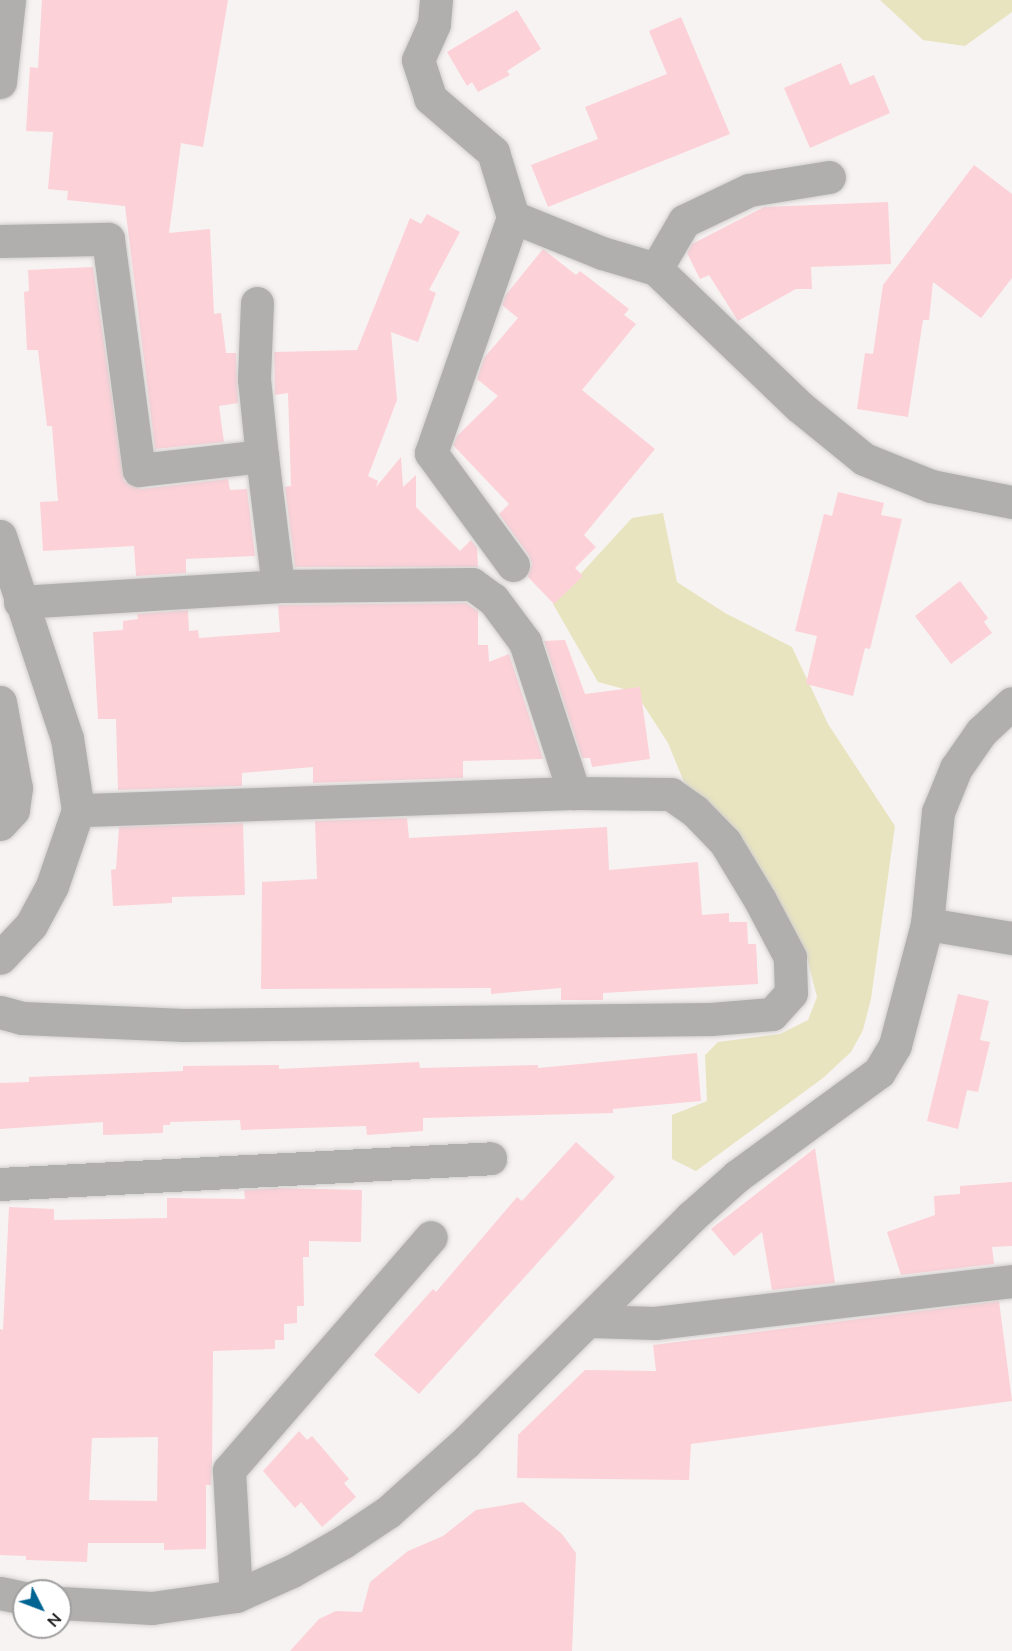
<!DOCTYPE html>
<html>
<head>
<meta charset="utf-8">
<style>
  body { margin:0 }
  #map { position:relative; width:1012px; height:1651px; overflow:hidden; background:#f7f3f2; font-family:"Nunito Sans",sans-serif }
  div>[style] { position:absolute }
  .green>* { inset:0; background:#e8e4c0 }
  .building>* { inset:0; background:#fcd1d8 }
  .roads { filter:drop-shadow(0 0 2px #d2cfce) drop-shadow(0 0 2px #d2cfce) }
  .minor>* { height:33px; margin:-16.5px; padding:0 16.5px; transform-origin:16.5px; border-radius:16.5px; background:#b0afae }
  span { translate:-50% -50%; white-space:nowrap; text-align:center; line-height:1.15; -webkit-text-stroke:5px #fff; paint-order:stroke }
  .north { position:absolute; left:12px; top:1579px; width:60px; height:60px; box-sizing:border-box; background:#fff; border:2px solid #a09f9f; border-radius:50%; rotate:132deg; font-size:16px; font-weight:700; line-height:24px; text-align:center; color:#121010 }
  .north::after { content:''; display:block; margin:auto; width:21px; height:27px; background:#006492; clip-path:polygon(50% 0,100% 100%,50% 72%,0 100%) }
</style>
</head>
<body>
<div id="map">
  <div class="green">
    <i style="clip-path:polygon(880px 0,1012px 0,1012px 12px,965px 46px,923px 40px)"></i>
    <i style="clip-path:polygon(663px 513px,677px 582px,725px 613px,792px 647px,828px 724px,895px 826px,871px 999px,863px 1030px,851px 1052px,823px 1078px,696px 1171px,672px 1159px,672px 1115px,707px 1101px,705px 1055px,718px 1042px,780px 1034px,808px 1020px,817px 997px,807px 958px,776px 900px,728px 830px,684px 782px,668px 743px,635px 692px,598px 682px,553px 604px,632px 518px)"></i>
  </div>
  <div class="building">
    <i style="clip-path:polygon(42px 0,228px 0,203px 147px,181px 143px,169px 233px,210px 229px,214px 314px,221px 313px,226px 353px,236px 353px,238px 403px,219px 406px,224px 442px,155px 449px,125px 206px,67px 200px,68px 191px,48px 189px,53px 132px,26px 131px,30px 67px,38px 68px)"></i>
    <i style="clip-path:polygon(517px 10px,541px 49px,507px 71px,510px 75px,478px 92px,472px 82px,467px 86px,447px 52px)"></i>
    <i style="clip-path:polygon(681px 17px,730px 134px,548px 207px,531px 165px,598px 139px,585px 107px,667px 74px,649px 31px)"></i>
    <i style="clip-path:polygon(841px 63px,850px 85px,874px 75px,890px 113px,810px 148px,784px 88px)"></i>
    <i style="clip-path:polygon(974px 165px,1012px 194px,1012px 278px,981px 318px,933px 282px,929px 320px,923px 320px,908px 417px,857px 409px,865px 353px,873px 354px,883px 285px)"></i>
    <i style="clip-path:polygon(888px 202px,891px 264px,811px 267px,812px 289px,796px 289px,738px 321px,709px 275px,700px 279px,687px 253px,692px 244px,764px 207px)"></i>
    <i style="clip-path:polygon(427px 214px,460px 232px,429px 290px,436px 293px,418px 342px,391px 332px,397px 400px,368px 476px,378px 481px,376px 487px,401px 457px,403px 487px,416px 475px,416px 507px,460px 551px,471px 540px,477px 548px,478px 567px,295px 567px,285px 487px,291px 486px,288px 393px,275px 395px,274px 352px,357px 350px,410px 218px,421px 224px)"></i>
    <i style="clip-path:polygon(543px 249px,576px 275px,580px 271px,629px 309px,624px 315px,636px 324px,582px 390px,655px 449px,584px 535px,596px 547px,575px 568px,583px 576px,554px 604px,527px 576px,532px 564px,528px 554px,499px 514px,509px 504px,453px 445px,457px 436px,498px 396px,477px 379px,484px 358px,518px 318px,502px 305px,505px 296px)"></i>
    <i style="clip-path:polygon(93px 267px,124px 481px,141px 489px,228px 479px,230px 490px,247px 489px,255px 556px,186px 559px,186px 573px,136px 576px,134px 546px,43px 551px,40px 502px,58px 501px,52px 426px,47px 426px,38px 350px,27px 350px,24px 292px,29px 291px,28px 270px)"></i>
    <i style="clip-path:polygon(838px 492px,884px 503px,881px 515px,902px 519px,870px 649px,865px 648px,853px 696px,806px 684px,817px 636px,795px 631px,824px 514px,832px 516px)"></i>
    <i style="clip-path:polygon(960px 581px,988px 618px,984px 622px,992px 633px,951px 664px,915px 616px)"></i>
    <i style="clip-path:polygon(466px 603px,478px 611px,478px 645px,488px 645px,489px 662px,509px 654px,543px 759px,463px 761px,463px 778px,313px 783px,313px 767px,242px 773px,242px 786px,118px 790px,116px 719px,98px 719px,93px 632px,123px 630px,123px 621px,138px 619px,137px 614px,188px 610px,189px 631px,198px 630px,199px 638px,280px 632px,278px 605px)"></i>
    <i style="clip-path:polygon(565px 640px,585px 694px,640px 687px,650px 759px,592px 767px,590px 758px,582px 758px,544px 641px)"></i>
    <i style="clip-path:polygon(407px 818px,409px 838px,607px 827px,609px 870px,698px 862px,702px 915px,729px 913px,729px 922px,747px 922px,748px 944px,756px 944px,758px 984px,603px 993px,603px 1000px,561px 1000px,561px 988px,491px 994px,491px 988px,261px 989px,262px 882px,317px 879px,315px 821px)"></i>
    <i style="clip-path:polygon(243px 823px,245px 895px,172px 897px,172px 903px,113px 906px,111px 870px,116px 869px,119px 827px)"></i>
    <i style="clip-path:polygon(958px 994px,989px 1001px,980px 1040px,990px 1042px,978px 1092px,967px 1090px,958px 1129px,927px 1121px)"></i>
    <i style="clip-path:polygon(697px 1053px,701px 1101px,613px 1109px,613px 1113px,423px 1118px,423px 1131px,367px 1135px,366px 1126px,241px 1130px,240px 1120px,170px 1122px,170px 1125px,163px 1125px,163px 1133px,103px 1135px,103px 1122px,0 1129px,0 1083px,29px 1082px,29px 1077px,183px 1071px,183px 1066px,279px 1065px,279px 1069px,419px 1062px,420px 1068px,538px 1065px,538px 1068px)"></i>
    <i style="clip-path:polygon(576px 1142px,615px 1177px,419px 1394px,374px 1355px,433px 1289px,436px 1292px,517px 1197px,522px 1201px)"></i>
    <i style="clip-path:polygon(815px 1148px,835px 1283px,772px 1290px,762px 1232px,734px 1256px,711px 1229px)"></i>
    <i style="clip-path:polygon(1012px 1182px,1012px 1246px,992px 1247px,994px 1264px,901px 1275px,887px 1232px,935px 1215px,934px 1196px,960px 1194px,960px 1186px)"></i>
    <i style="clip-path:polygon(evenodd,277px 1188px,362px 1190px,361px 1242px,309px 1241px,309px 1257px,303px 1257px,304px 1306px,297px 1306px,297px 1323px,284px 1324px,284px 1340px,275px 1340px,275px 1349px,213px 1351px,212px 1465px,211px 1485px,206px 1485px,206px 1549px,164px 1550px,164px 1543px,88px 1543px,87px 1562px,26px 1560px,26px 1556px,0 1555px,0 1329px,3px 1330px,9px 1207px,54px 1209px,54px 1220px,167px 1218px,167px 1198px,245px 1199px,244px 1190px,277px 1188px,158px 1437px,157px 1501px,89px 1500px,92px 1438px,158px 1437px)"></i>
    <i style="clip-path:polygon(999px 1301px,1012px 1401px,691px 1444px,689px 1480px,517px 1478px,518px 1435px,585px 1370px,656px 1371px,653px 1345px)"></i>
    <i style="clip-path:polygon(299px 1431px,307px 1440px,312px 1436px,349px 1479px,344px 1483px,356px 1497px,322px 1527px,301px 1502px,295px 1508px,263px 1471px)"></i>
    <i style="clip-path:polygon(523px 1502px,562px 1534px,576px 1553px,572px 1651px,290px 1651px,319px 1619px,336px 1611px,362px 1612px,370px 1582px,408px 1551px,443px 1536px,476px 1510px)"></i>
  </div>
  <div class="roads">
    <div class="minor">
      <i style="left:436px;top:0;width:24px;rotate:95deg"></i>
      <i style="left:434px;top:24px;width:39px;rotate:114deg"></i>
      <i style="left:418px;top:60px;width:40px;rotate:72deg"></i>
      <i style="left:430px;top:98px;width:83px;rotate:40.6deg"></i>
      <i style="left:493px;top:152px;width:68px;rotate:72.9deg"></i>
      <i style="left:513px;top:217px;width:96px;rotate:22deg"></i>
      <i style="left:602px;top:253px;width:56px;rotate:16.5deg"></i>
      <i style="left:656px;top:269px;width:199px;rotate:43.8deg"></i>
      <i style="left:800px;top:407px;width:82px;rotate:39.1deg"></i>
      <i style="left:864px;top:459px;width:72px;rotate:21.9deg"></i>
      <i style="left:931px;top:486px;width:83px;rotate:11.2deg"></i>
      <i style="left:0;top:82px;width:82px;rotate:-83.7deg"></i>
      <i style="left:0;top:241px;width:108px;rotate:-1.1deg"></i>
      <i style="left:108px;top:239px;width:233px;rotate:82.4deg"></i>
      <i style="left:139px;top:470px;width:124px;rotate:-6.5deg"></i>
      <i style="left:262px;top:456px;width:131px;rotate:83deg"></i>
      <i style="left:656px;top:269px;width:56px;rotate:-59.7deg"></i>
      <i style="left:684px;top:221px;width:72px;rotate:-25.5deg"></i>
      <i style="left:749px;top:190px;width:81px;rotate:-9.2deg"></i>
      <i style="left:257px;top:303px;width:76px;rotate:92.3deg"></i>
      <i style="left:254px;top:379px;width:77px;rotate:84.1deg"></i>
      <i style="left:0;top:536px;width:213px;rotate:71.7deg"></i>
      <i style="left:67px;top:738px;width:73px;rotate:81.3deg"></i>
      <i style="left:78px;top:810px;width:80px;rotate:108.9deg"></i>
      <i style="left:52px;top:886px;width:44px;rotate:118.3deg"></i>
      <i style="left:31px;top:925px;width:45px;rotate:133.2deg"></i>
      <i style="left:513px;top:565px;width:139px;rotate:-126.2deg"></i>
      <i style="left:431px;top:453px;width:250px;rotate:-70.8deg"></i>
      <i style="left:20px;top:602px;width:258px;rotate:-3.5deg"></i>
      <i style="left:278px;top:586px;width:194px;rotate:-0.6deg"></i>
      <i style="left:472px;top:584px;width:26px;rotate:36deg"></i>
      <i style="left:493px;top:599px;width:54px;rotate:53.3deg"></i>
      <i style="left:525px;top:642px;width:159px;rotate:72deg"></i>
      <i style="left:0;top:702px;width:87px;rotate:79.5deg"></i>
      <i style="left:16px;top:788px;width:22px;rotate:98deg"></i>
      <i style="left:13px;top:810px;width:19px;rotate:133deg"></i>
      <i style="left:927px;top:924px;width:86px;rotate:9.4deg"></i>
      <i style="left:0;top:1012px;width:23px;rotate:15deg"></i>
      <i style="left:22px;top:1018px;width:162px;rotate:2.5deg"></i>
      <i style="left:184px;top:1025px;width:527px;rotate:-0.65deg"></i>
      <i style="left:711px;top:1019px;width:61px;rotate:-4.7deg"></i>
      <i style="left:772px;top:1014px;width:28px;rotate:-48deg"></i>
      <i style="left:791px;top:993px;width:36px;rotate:-92deg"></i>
      <i style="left:790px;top:957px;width:64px;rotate:-117.8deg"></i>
      <i style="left:760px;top:900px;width:68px;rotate:-121.1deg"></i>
      <i style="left:725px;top:842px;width:43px;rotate:-134.1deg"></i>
      <i style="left:695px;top:811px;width:29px;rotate:-145deg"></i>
      <i style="left:671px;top:794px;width:97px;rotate:-179.4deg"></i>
      <i style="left:574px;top:793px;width:496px;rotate:178deg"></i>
      <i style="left:0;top:1184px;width:491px;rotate:-3deg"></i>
      <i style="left:590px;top:1321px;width:65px;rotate:1.8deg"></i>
      <i style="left:655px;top:1323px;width:359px;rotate:-6.7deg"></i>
      <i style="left:0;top:1593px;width:25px;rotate:12deg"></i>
      <i style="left:236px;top:1596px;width:126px;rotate:-93.2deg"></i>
      <i style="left:229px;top:1470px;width:308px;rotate:-49.1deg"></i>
      <i style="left:60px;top:1603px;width:92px;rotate:3.1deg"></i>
      <i style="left:152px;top:1608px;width:85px;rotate:-8.1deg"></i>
      <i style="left:236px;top:1596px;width:61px;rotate:-24.1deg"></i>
      <i style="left:292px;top:1571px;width:59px;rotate:-29.6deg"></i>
      <i style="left:343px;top:1542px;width:54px;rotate:-33.7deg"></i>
      <i style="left:388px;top:1512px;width:105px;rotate:-41.9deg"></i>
      <i style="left:466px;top:1442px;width:318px;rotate:-45deg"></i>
      <i style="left:691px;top:1217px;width:62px;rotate:-41.7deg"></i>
      <i style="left:737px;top:1176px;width:176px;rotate:-36.2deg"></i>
      <i style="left:879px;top:1072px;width:31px;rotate:-59deg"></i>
      <i style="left:895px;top:1045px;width:125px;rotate:-75.2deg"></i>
      <i style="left:927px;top:924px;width:113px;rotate:-84.4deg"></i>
      <i style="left:938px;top:812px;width:48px;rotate:-67.8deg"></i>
      <i style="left:956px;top:768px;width:44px;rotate:-55.2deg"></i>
      <i style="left:981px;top:732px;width:42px;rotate:-43.1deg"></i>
    </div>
  </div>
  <div class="north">N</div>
</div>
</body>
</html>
